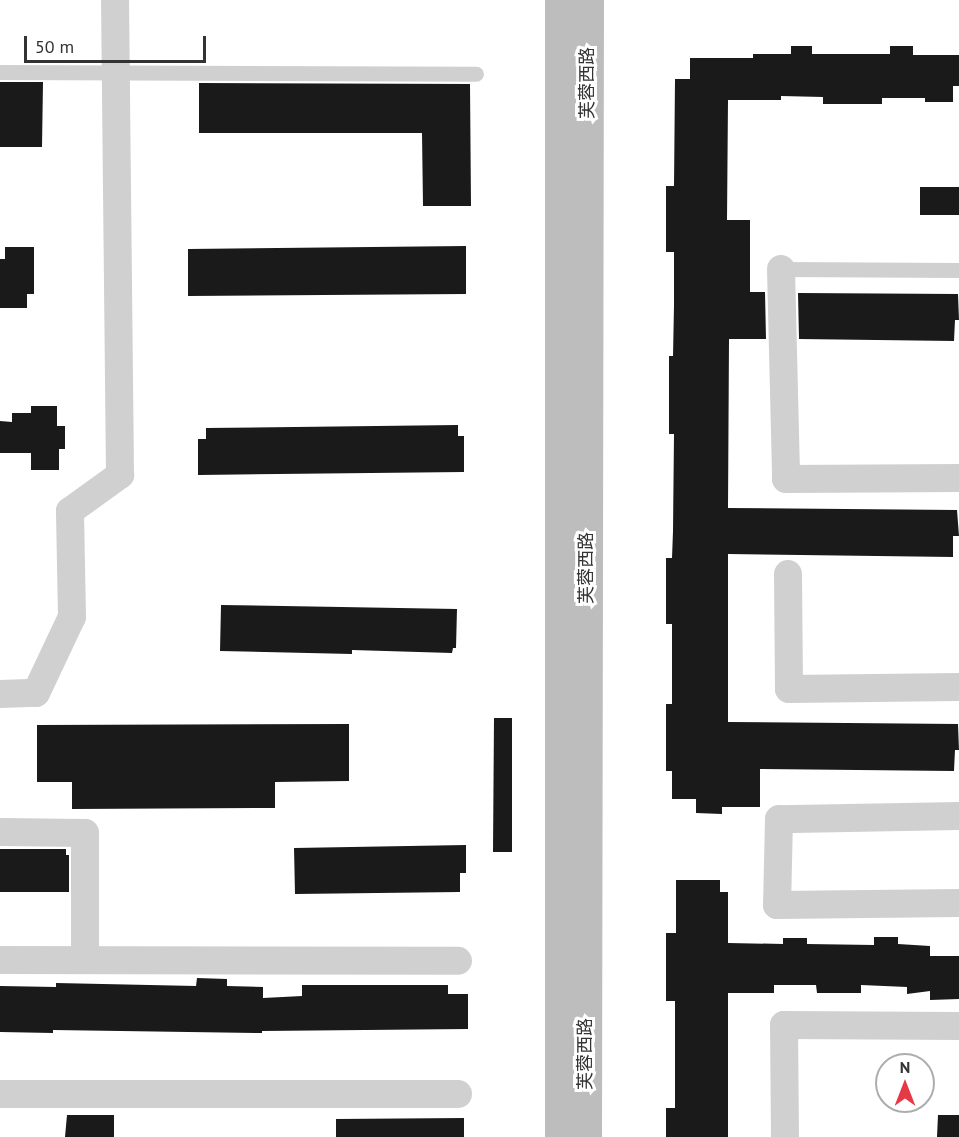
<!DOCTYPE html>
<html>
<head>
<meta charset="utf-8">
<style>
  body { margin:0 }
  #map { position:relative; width:959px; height:1137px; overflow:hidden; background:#fff; font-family:"PT Sans","Noto Sans SC",sans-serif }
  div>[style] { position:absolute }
  .building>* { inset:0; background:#1a1a1a }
  .lane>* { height:15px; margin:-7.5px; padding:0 7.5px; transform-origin:7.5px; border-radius:7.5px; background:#d0d0d0 }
  .street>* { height:28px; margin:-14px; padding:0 14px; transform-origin:14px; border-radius:14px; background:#d0d0d0 }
  .secondary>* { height:33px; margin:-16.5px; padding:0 16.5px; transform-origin:16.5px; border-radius:16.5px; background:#bdbdbd }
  span { translate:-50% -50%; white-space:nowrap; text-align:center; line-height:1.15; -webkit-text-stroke:6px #fff; paint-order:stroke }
  .street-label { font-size:18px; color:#333 }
  .north { position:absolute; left:875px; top:1053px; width:60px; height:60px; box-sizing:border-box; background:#fff; border:2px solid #adadad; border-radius:50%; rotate:0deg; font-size:16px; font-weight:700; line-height:24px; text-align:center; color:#333 }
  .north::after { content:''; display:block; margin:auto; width:21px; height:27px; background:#e63946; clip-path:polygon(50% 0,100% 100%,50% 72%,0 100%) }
  .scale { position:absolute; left:24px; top:36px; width:182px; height:27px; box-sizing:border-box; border:3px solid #333; border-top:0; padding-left:8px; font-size:18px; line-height:21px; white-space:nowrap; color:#333; -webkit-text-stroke:4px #fff; paint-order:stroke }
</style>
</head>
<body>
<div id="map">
  <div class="building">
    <i style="clip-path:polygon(791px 46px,812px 46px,812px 54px,890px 54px,890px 46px,913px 46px,913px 55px,959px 55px,959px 86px,953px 86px,953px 102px,925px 102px,925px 98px,882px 98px,882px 104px,823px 104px,823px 97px,781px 96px,781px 100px,728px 100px,727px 220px,750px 220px,750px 292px,765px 292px,766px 339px,729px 339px,728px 508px,957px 510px,959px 536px,953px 536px,953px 557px,728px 554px,728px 722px,958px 724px,959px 750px,955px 750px,954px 771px,760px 769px,760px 807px,722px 807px,722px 814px,696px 813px,696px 799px,672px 799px,672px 771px,666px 771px,666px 704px,672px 704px,672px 624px,666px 624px,666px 558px,672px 558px,673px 531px,674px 434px,669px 434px,669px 356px,673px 356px,674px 305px,674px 252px,666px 252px,666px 186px,674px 186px,675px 79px,690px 79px,690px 58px,753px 58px,753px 54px,791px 54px)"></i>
    <i style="clip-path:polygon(0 82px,43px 82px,42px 147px,0 147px)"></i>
    <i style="clip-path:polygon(199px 83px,470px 84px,471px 206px,423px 206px,422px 133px,199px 133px)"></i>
    <i style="clip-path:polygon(920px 187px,959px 187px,959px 215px,920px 215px)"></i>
    <i style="clip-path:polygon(466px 246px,466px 294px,188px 296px,188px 249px)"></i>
    <i style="clip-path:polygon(5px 247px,34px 247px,34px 294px,27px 294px,27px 308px,0 308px,0 259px,5px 259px)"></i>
    <i style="clip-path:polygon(798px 293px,958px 294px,959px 320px,955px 320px,954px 341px,799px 339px)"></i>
    <i style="clip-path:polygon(31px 406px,57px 406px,57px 426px,65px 426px,65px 449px,59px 449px,59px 470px,31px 470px,31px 453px,0 453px,0 421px,12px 422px,12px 413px,31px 413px)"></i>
    <i style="clip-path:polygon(458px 425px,458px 436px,464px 436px,464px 472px,198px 475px,198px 439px,206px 439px,206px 428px)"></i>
    <i style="clip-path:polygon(221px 605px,457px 609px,456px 648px,453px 648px,452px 653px,352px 650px,352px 654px,220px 651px)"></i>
    <i style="clip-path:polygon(494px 718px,512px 718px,512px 852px,493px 852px)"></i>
    <i style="clip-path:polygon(349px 724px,349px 781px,275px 782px,275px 808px,72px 809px,72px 782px,37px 782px,37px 725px)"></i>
    <i style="clip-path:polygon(466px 845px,466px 873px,460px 873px,460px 892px,295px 894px,294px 848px)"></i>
    <i style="clip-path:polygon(0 849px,66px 849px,66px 855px,69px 855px,69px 892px,0 892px)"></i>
    <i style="clip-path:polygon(676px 880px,720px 880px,720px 892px,728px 892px,728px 943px,783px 944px,783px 938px,807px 938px,807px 944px,874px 945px,874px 937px,898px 937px,898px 944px,930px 946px,930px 956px,959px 956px,959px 999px,930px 1000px,930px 991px,907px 994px,907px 987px,861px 985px,861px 993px,817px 993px,816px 985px,774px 985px,774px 993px,728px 993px,728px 1137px,666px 1137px,666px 1108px,675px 1108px,675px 1001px,666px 1001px,666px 933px,676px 933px)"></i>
    <i style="clip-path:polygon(197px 978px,227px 979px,227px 986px,263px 987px,263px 998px,302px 996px,302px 985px,448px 985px,448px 994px,468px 994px,468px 1029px,262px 1031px,262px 1033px,53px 1030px,53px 1033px,0 1032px,0 986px,56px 987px,56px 983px,196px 986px)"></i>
    <i style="clip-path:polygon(67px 1115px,114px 1115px,114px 1137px,65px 1137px)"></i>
    <i style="clip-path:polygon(938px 1115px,959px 1115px,959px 1137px,937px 1137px)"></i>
    <i style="clip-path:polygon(464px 1118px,464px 1137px,336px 1137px,336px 1119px)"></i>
  </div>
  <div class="lane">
    <i style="left:0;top:72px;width:476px;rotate:0.2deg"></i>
    <i style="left:781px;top:269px;width:178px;rotate:0.3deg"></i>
  </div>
  <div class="street">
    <i style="left:781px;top:269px;width:210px;rotate:88.6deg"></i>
    <i style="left:786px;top:479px;width:173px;rotate:-0.3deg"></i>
    <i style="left:788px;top:574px;width:115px;rotate:89.5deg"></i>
    <i style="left:789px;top:689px;width:170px;rotate:-0.7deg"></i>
    <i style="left:0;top:694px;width:36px;rotate:-2deg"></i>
    <i style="left:36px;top:693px;width:84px;rotate:-64.7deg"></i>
    <i style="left:72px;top:617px;width:106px;rotate:-91.1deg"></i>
    <i style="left:70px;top:511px;width:62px;rotate:-35.8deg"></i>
    <i style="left:120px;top:475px;width:475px;rotate:-90.6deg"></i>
    <i style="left:959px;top:816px;width:180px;rotate:179deg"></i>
    <i style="left:779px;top:819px;width:86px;rotate:91.3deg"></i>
    <i style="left:777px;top:905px;width:182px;rotate:-0.6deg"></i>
    <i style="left:0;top:832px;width:85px;rotate:0.7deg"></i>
    <i style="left:85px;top:833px;width:127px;rotate:90deg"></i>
    <i style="left:0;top:960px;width:458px;rotate:0.1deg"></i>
    <i style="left:0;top:1094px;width:458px"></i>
    <i style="left:785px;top:1137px;width:112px;rotate:-90.5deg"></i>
    <i style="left:784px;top:1025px;width:175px;rotate:0.3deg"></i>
  </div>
  <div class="secondary">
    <i style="left:561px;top:1137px;width:1137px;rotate:-90deg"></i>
    <i style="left:585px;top:1137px;width:1137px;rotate:-89.9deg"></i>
  </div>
  <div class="street-label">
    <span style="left:587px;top:83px;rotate:-90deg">芙蓉西路</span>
    <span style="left:586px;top:568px;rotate:-90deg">芙蓉西路</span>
    <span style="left:585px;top:1054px;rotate:-90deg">芙蓉西路</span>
  </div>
  <div class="north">N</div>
  <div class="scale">50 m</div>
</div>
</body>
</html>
